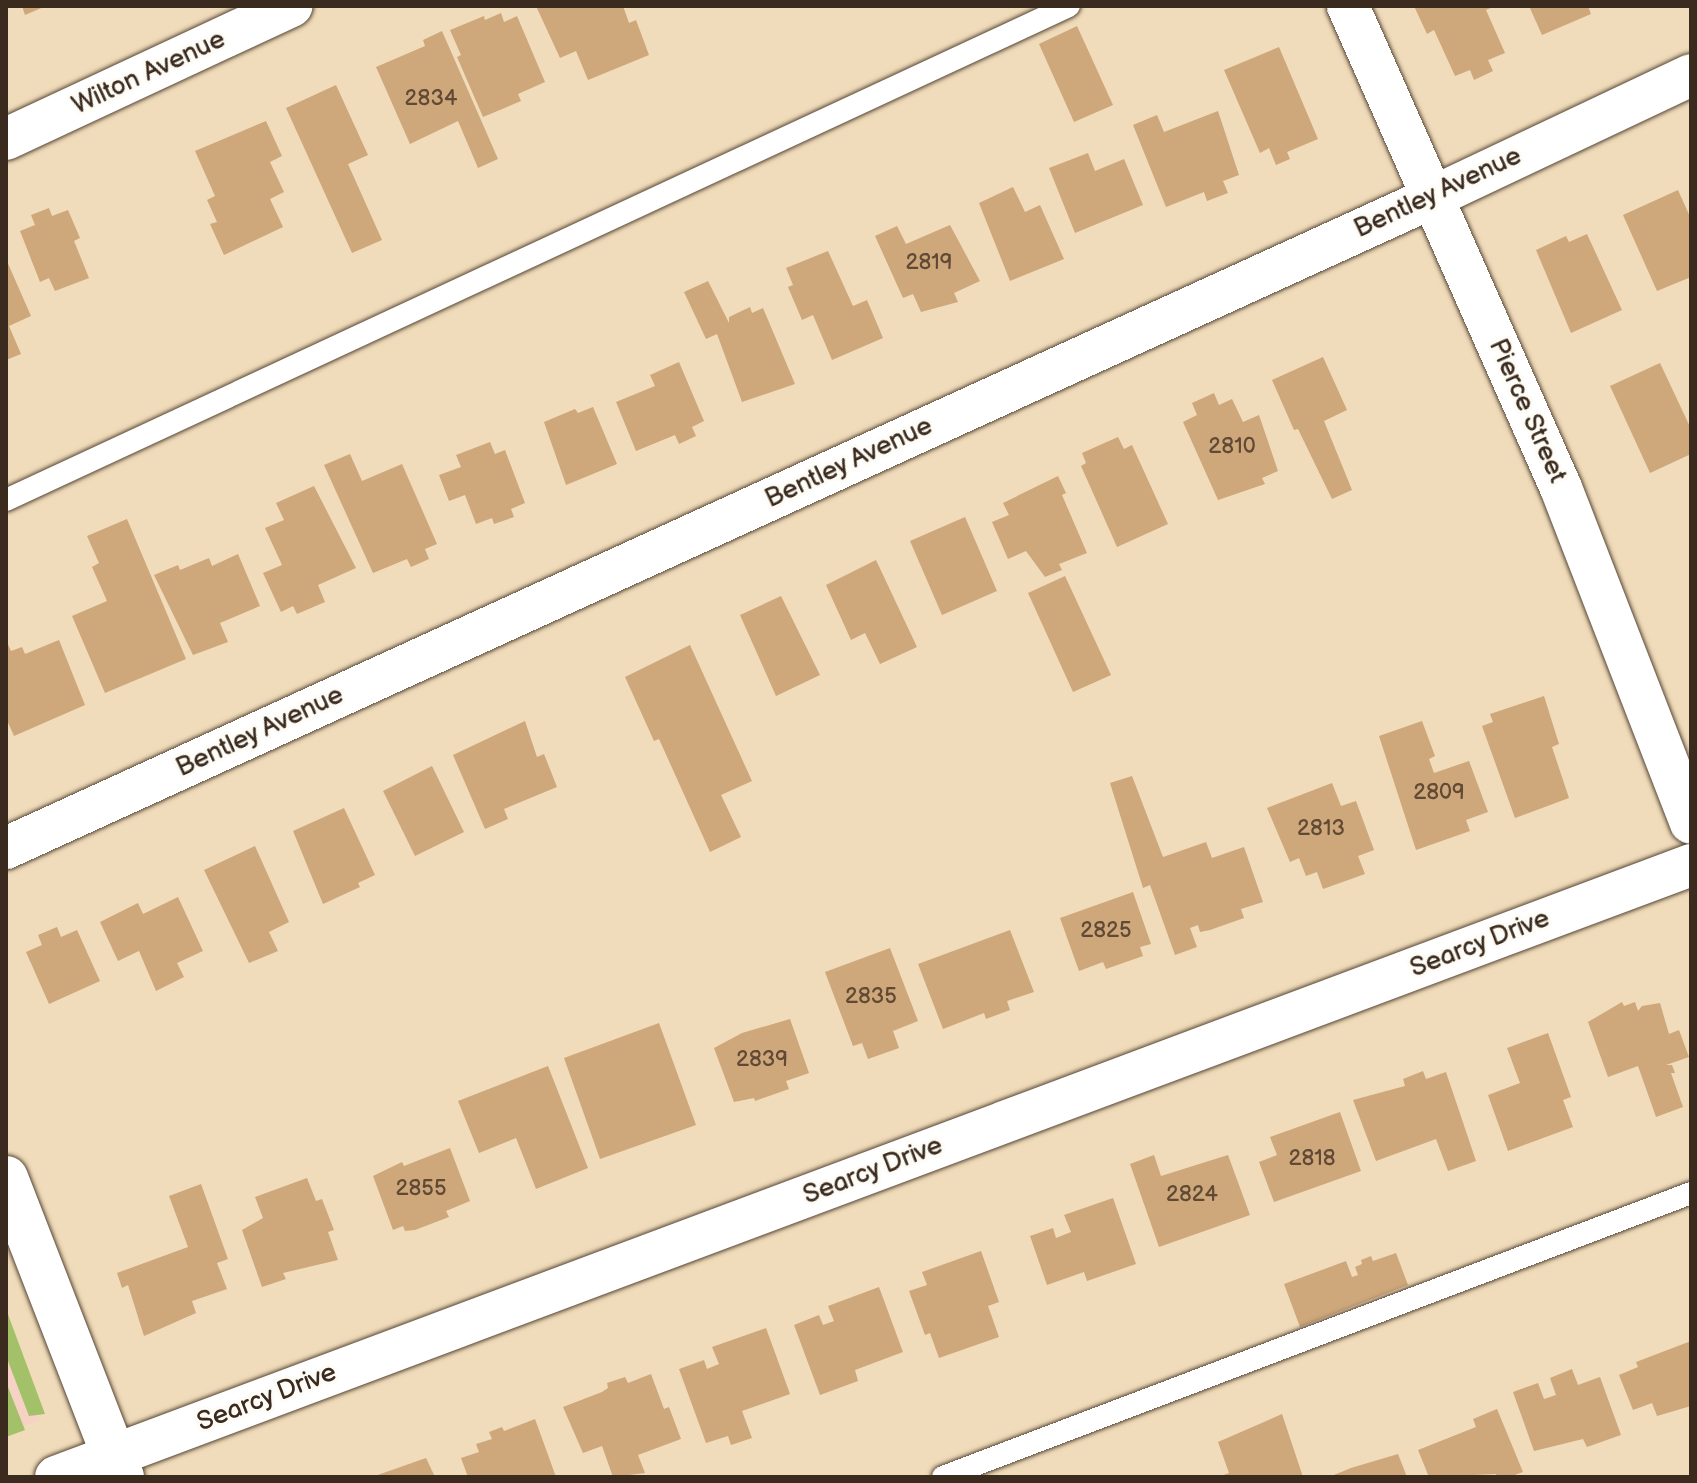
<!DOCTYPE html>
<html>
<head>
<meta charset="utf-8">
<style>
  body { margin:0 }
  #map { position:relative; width:1697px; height:1483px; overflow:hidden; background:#f0dcba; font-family:"Balsamiq Sans",sans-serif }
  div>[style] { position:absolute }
  .built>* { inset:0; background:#f6d2c4 }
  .green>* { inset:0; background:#a3c168 }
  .building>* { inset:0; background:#cea77a }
  .roads { filter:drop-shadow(0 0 2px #564535) drop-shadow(0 0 2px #564535) }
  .lane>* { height:22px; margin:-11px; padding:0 11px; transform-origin:11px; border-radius:11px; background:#fff }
  .street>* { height:42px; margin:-21px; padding:0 21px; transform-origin:21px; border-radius:21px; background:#fff }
  .secondary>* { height:44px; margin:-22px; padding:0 22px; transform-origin:22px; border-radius:22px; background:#fff }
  span { translate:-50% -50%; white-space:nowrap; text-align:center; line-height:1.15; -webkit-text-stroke:7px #fdfcf7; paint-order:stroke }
  .number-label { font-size:22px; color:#604935 }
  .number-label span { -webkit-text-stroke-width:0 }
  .street-label { font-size:26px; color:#3b2a1e }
  .frame { position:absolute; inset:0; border:8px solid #3b2a1e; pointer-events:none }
</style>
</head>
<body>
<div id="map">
  <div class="built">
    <i style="clip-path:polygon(6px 1333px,40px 1420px,6px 1433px)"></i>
  </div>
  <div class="green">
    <i style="clip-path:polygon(6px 1309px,45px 1414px,29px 1416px,6px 1356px)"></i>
    <i style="clip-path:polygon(6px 1382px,25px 1430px,6px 1437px)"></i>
  </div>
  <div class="building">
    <i style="clip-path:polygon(22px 6px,46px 6px,25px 15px)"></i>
    <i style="clip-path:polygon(536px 6px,623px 6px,629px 23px,636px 20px,649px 55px,588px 80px,576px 51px,560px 58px)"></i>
    <i style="clip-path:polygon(1414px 6px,1495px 6px,1486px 10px,1505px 53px,1488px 60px,1493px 71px,1474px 80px,1470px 70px,1455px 76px,1434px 30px,1427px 34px)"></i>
    <i style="clip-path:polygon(1529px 6px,1588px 6px,1591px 14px,1542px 35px)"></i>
    <i style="clip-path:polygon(501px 13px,504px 22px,517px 16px,545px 82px,518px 94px,521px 101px,483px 117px,457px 57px,461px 55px,450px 30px,484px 16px,485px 20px)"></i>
    <i style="clip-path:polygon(1077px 26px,1113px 105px,1074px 122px,1039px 44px)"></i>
    <i style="clip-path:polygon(442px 31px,498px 159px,478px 168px,458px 121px,410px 144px,376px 67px,425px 46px,423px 40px)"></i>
    <i style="clip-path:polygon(1279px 47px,1318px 139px,1287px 152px,1290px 159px,1276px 165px,1269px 148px,1260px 153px,1224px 70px)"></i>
    <i style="clip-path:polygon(336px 85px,368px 155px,348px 164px,382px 240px,352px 253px,286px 108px)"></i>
    <i style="clip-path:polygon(1218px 111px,1239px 175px,1223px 181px,1228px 193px,1207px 201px,1204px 192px,1166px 207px,1133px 125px,1157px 115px,1164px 132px)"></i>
    <i style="clip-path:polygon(266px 121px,282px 156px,270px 162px,284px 192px,270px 199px,283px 227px,224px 255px,210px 224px,217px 222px,207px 200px,215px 196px,195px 151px)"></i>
    <i style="clip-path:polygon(1088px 153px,1095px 171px,1124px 159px,1143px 205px,1075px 233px,1049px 168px)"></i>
    <i style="clip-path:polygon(1013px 187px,1025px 212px,1040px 205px,1064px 259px,1010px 281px,979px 203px)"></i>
    <i style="clip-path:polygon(1678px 190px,1691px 219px,1691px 277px,1657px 291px,1623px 215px)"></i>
    <i style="clip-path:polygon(49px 208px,52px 216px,68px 210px,80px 238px,74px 241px,89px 278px,55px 291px,49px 278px,40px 282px,20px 231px,35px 225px,31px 215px)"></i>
    <i style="clip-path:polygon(950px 225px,980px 281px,954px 293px,958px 302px,921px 312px,913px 294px,903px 298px,875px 236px,897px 226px,906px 244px)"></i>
    <i style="clip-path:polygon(1587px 234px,1622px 310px,1571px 333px,1536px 250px,1566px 236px,1569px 242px)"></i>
    <i style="clip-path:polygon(828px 251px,853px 306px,867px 300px,883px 338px,832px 360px,813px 315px,802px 320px,788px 287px,793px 285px,786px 268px)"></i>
    <i style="clip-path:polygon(6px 259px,31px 316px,9px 326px,21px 354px,6px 360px)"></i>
    <i style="clip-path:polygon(708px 281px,729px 323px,729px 317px,750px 307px,752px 313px,763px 308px,795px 384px,742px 402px,717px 334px,706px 339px,684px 292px)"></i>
    <i style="clip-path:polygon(1323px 357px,1347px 410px,1324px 421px,1352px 490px,1332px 499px,1298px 429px,1294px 430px,1272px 380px)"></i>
    <i style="clip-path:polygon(679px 362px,704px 421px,692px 427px,696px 436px,679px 444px,675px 435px,636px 451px,616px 402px,655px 386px,650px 375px)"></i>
    <i style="clip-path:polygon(1660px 363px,1691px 429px,1691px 454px,1650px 473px,1610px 386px)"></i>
    <i style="clip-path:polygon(1214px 393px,1219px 405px,1232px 399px,1243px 422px,1259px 415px,1278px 471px,1262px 478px,1265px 484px,1218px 500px,1183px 422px,1197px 415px,1192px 403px)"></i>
    <i style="clip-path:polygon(593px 407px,617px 464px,566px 485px,544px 422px,575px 409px,578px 413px)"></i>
    <i style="clip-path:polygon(1118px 437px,1124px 449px,1132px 445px,1168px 524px,1117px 547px,1081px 466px,1086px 463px,1082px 453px)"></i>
    <i style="clip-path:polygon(490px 442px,495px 454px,505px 450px,525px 503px,511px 509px,514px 517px,494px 524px,492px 518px,476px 524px,465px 495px,449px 501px,439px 475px,461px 467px,456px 455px)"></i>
    <i style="clip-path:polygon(350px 454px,362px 481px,402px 464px,437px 544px,425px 549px,429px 559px,411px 567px,407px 559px,373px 573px,324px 465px)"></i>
    <i style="clip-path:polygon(1058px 476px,1066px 493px,1062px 495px,1087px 553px,1059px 564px,1062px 570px,1045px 577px,1026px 551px,1008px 559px,992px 522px,1009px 515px,1003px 503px)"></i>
    <i style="clip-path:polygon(314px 486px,356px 568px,318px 585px,325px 602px,297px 614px,293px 606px,281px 612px,263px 573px,282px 565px,265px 528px,284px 520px,276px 503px)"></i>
    <i style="clip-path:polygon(965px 517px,997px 591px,942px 615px,910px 541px)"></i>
    <i style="clip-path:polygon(127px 519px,186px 659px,105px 693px,72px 616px,107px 601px,92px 567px,99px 563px,87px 536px)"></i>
    <i style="clip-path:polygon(238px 554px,260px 606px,220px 623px,228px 642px,193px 655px,154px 575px,178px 565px,180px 570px,209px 558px,212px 566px)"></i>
    <i style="clip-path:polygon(876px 560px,917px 647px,880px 664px,865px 633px,851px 640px,826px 585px)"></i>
    <i style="clip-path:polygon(1065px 576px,1111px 675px,1073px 692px,1028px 593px)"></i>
    <i style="clip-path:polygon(781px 596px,820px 675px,776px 696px,740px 615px)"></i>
    <i style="clip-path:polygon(6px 640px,11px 651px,22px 647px,25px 654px,59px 640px,85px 705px,14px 736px,6px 718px)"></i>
    <i style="clip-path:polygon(690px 645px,752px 781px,721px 795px,741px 837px,710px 852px,659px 739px,654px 741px,625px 677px)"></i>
    <i style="clip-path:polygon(1544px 696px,1559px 744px,1552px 747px,1569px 798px,1515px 818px,1482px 726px,1493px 722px,1490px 714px)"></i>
    <i style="clip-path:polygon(525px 721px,537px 757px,544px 754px,557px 787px,504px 809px,508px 819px,485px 829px,453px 755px)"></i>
    <i style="clip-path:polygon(1422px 721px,1435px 756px,1429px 759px,1434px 773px,1469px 761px,1488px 812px,1466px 820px,1470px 831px,1416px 850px,1379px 736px)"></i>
    <i style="clip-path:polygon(432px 766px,464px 832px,415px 856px,383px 791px)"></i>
    <i style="clip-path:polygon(1132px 776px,1163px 857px,1206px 842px,1212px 858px,1244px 847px,1263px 902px,1241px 909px,1244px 918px,1210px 930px,1200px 932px,1198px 925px,1190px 928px,1197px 947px,1175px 955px,1150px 885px,1143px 888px,1110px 783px)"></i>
    <i style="clip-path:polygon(1332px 783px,1341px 806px,1356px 801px,1374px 850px,1358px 856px,1365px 874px,1323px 889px,1317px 872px,1306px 876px,1299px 858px,1290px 862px,1267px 808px)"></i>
    <i style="clip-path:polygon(344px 808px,375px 875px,358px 883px,360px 887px,323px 904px,293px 831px)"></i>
    <i style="clip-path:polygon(255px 846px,289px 922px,269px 932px,278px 951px,249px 963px,204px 870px)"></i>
    <i style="clip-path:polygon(1133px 892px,1151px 944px,1140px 947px,1143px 956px,1106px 969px,1103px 962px,1079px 971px,1060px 918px)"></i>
    <i style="clip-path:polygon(178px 897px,203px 951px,177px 963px,184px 977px,156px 991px,139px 951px,118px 961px,100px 922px,138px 903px,143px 914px)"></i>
    <i style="clip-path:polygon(57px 927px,61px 937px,77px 930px,100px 981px,49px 1004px,26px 952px,42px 945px,38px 935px)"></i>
    <i style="clip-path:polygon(1010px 930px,1034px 992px,1007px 1001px,1010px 1010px,986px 1019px,984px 1013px,943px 1029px,918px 964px)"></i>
    <i style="clip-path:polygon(890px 948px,918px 1021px,893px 1031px,899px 1048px,868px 1059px,862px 1043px,853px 1046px,825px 972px)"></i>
    <i style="clip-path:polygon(1622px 1002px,1624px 1006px,1635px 1002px,1638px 1011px,1642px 1006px,1660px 1003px,1669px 1034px,1679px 1030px,1689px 1057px,1666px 1065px,1672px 1065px,1675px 1073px,1671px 1073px,1683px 1107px,1656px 1117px,1638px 1066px,1608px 1077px,1588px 1022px)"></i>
    <i style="clip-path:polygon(790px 1019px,809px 1073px,786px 1081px,789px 1089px,755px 1101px,754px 1098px,734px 1102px,714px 1048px,742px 1033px)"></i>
    <i style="clip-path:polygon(659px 1023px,696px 1125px,600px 1159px,564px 1058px)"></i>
    <i style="clip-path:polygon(1548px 1033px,1571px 1097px,1563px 1100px,1573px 1127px,1508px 1151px,1488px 1095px,1520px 1083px,1507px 1048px)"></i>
    <i style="clip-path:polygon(548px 1066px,588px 1168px,536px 1189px,516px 1138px,479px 1153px,458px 1101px)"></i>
    <i style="clip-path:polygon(1423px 1071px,1426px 1079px,1446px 1072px,1476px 1161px,1448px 1171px,1436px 1139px,1376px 1161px,1353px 1100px,1405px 1086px,1403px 1079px)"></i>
    <i style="clip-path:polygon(1340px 1112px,1361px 1171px,1274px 1202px,1259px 1162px,1277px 1155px,1270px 1137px)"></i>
    <i style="clip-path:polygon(450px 1148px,470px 1201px,446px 1211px,449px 1217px,415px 1230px,405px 1231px,403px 1226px,393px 1230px,373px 1176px,402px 1162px,404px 1166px)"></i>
    <i style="clip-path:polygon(1154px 1155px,1161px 1176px,1228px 1155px,1250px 1215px,1159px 1247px,1130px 1164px)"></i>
    <i style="clip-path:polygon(307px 1178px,316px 1201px,322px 1199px,334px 1230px,328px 1232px,338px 1260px,283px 1273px,286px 1279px,262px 1287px,242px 1230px,263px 1218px,255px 1197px)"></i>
    <i style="clip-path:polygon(201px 1184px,228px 1259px,217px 1263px,227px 1289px,192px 1301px,196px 1313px,144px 1336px,128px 1285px,122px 1288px,117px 1273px,188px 1247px,169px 1196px)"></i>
    <i style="clip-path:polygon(1113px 1198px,1136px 1264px,1087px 1281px,1084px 1272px,1047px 1285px,1030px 1236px,1053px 1228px,1056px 1238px,1071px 1232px,1064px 1215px)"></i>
    <i style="clip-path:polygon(981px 1251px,999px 1302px,988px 1306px,999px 1337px,939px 1358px,930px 1333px,925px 1335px,909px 1291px,927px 1285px,922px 1272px)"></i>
    <i style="clip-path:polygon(1396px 1253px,1408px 1285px,1300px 1327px,1284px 1284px,1346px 1261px,1352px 1277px,1358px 1275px,1355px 1267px,1362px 1264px,1361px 1260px,1371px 1256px,1373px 1261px)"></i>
    <i style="clip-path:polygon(879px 1287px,903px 1352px,855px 1370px,858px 1381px,820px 1395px,794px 1325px,819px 1315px,823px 1325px,834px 1321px,828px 1306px)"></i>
    <i style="clip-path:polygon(766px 1328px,790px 1394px,742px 1411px,752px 1438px,731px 1445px,728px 1436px,706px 1443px,679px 1369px,704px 1360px,707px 1369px,719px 1364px,712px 1347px)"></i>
    <i style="clip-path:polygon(1691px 1341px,1691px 1406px,1657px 1416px,1652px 1403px,1633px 1410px,1619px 1375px,1638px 1367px,1636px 1362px)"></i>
    <i style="clip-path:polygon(1572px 1369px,1578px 1385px,1600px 1377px,1621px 1435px,1587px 1447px,1583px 1439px,1534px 1451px,1513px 1392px,1538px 1383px,1544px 1399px,1556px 1395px,1550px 1378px)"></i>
    <i style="clip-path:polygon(651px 1374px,664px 1409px,669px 1407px,681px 1439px,638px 1455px,645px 1473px,613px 1477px,602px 1446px,583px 1453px,563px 1407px,602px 1392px,608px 1388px,607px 1383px,625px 1377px,628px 1383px)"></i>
    <i style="clip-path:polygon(1497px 1409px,1523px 1472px,1509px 1477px,1497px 1477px,1496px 1474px,1429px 1477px,1418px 1450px,1476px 1427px,1473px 1419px)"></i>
    <i style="clip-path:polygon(1282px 1414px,1303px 1477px,1218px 1477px,1229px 1473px,1218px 1442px)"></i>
    <i style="clip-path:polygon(535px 1419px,556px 1477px,468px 1477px,461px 1458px,479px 1452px,476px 1444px,492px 1439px,489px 1432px,502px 1427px,504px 1431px)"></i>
    <i style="clip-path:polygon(1398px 1454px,1407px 1477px,1329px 1477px,1351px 1468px)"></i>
    <i style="clip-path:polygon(426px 1458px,435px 1477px,372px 1477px)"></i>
  </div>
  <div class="roads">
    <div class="lane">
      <i style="left:6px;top:500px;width:1172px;rotate:-24.93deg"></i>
      <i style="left:943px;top:1477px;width:800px;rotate:-20.79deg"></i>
    </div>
    <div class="street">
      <i style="left:1348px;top:6px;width:527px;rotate:66.16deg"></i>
      <i style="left:1561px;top:488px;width:359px;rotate:68.8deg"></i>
      <i style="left:6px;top:139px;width:315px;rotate:-25deg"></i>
      <i style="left:6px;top:848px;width:1568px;rotate:-24.52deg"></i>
      <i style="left:1433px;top:197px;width:285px;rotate:-25.3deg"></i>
      <i style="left:56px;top:1477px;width:1746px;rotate:-20.52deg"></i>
    </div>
    <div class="secondary">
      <i style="left:6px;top:1178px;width:321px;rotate:68.8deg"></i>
    </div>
  </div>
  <div class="number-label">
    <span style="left:431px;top:99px">2834</span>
    <span style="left:929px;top:263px">2819</span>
    <span style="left:1232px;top:447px">2810</span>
    <span style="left:1439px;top:793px">2809</span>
    <span style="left:1321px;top:829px">2813</span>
    <span style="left:1106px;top:931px">2825</span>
    <span style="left:871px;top:997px">2835</span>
    <span style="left:762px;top:1060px">2839</span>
    <span style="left:1312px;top:1159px">2818</span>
    <span style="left:421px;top:1189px">2855</span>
    <span style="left:1192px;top:1195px">2824</span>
  </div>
  <div class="street-label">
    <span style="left:149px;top:73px;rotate:-25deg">Wilton Avenue</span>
    <span style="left:1438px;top:193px;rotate:-25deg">Bentley Avenue</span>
    <span style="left:1527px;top:411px;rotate:66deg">Pierce Street</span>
    <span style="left:849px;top:463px;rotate:-25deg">Bentley Avenue</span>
    <span style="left:260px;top:732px;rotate:-25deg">Bentley Avenue</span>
    <span style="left:1480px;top:944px;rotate:-21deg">Searcy Drive</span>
    <span style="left:873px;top:1171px;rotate:-21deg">Searcy Drive</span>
    <span style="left:267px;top:1398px;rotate:-21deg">Searcy Drive</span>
  </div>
  <div class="frame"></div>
</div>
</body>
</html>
